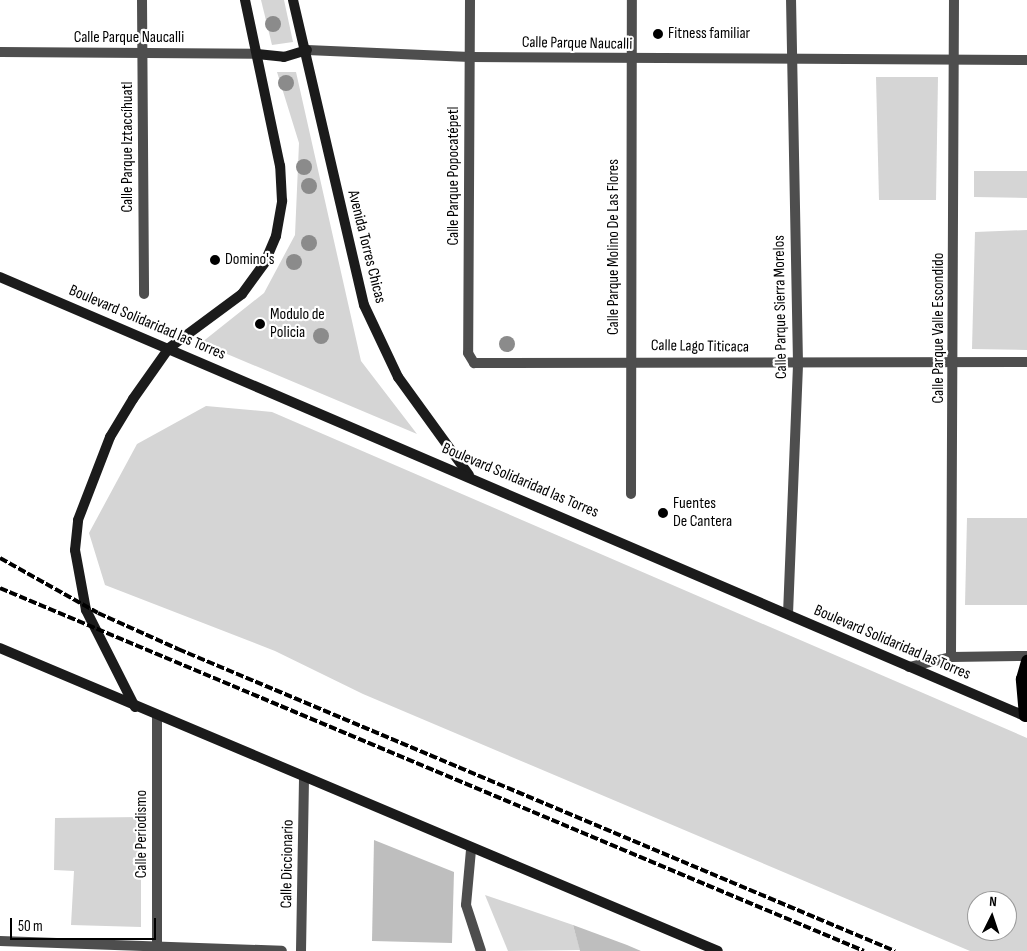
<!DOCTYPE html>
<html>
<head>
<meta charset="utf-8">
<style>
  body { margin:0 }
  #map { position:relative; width:1027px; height:951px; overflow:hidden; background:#fff; font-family:"Sofia Sans Condensed",sans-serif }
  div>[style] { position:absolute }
  .green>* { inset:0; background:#d5d5d5 }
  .building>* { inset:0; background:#bebebe }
  .street>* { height:10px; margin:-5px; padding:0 5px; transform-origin:5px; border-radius:5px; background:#4e4e4e }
  .secondary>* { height:10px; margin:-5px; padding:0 5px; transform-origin:5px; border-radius:5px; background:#1b1b1b }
  .primary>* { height:12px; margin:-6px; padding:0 6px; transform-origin:6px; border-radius:6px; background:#000 }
  .rail>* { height:4px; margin-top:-2px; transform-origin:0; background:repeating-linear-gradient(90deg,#000 0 8px,transparent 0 10.5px) }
  .trees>* { width:16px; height:16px; margin:-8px; border-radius:50%; background:#8b8b8b }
  .dots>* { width:14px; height:14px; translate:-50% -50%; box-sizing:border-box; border:2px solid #fff; border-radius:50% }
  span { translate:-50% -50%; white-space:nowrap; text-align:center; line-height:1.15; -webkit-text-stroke:4.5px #fff; paint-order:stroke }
  .poi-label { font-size:16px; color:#000 }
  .left { translate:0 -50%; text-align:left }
  .street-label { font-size:16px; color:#000 }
  .north { position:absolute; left:967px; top:891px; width:50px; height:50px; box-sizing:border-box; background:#fff; border:1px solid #999; border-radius:50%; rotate:4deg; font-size:14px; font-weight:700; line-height:20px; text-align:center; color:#000 }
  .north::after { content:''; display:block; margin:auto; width:18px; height:22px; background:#000; clip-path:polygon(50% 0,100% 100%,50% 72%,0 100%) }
  .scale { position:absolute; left:10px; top:918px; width:146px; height:22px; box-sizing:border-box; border:2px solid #000; border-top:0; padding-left:6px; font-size:15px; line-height:18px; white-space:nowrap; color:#000; -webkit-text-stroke:4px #fff; paint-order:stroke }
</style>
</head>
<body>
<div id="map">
  <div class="green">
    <i style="clip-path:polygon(261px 0,284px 0,293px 42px,272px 45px)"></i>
    <i style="clip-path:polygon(277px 72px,296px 72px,361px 361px,417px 434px,201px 343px,264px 293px,295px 235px,299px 143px)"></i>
    <i style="clip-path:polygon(876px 77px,938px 77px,936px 200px,879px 200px)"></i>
    <i style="clip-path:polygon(974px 171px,1027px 171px,1027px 198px,974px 197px)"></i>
    <i style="clip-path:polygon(1027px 230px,1027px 350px,972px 349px,975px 232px)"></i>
    <i style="clip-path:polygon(evenodd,206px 406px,272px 412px,1027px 738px,1027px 951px,970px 951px,363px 694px,275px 651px,105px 585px,89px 533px,137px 444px,206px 406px,977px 901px,1007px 901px,1007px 931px,977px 931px,977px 901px)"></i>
    <i style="clip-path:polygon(967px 518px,1027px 518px,1027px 605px,965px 605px)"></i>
    <i style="clip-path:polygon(141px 817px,141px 927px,71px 925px,74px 871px,54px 870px,55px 818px)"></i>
    <i style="clip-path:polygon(485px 895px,573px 925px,580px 950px,508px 951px)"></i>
  </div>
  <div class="building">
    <i style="clip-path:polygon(374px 840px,454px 872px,452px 943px,372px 941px)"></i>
    <i style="clip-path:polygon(573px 925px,627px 945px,641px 951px,580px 951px)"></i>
  </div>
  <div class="street">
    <i style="left:142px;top:0;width:294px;rotate:89.6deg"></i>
    <i style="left:470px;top:0;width:353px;rotate:90.3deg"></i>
    <i style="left:468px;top:353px;width:12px;rotate:59deg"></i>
    <i style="left:474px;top:363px;width:553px;rotate:-0.1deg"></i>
    <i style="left:307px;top:50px;width:163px;rotate:2.5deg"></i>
    <i style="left:470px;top:57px;width:557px;rotate:0.31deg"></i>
    <i style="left:0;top:52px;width:257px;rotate:0.4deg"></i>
    <i style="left:631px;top:494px;width:494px;rotate:-89.9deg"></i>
    <i style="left:788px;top:614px;width:251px;rotate:-87.7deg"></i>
    <i style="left:798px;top:363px;width:363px;rotate:-91.1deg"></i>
    <i style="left:951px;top:657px;width:657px;rotate:-89.74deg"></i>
    <i style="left:909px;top:667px;width:43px;rotate:-13.4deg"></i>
    <i style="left:951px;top:657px;width:76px;rotate:-0.8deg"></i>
    <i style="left:157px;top:717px;width:234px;rotate:90deg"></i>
    <i style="left:471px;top:850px;width:55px;rotate:95.2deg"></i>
    <i style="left:466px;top:905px;width:48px;rotate:71.9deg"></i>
    <i style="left:0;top:941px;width:282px;rotate:2deg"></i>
    <i style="left:301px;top:951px;width:173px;rotate:-89deg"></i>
  </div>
  <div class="secondary">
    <i style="left:293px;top:0;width:313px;rotate:76.9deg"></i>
    <i style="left:364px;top:305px;width:80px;rotate:64.7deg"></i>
    <i style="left:398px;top:377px;width:121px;rotate:54.1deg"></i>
    <i style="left:257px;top:54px;width:27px;rotate:6deg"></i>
    <i style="left:284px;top:57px;width:24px;rotate:-17deg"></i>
    <i style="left:0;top:277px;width:1117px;rotate:23.19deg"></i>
    <i style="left:0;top:648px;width:779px;rotate:22.88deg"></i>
    <i style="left:135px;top:707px;width:109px;rotate:-116.8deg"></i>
    <i style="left:86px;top:610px;width:61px;rotate:-100.4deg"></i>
    <i style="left:75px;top:550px;width:30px;rotate:-84deg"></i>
    <i style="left:78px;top:520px;width:89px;rotate:-68.9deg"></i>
    <i style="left:110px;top:437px;width:44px;rotate:-58.8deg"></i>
    <i style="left:133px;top:399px;width:62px;rotate:-54.8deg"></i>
    <i style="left:169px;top:348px;width:91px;rotate:-36.5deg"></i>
    <i style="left:242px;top:294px;width:39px;rotate:-54deg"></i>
    <i style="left:265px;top:262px;width:28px;rotate:-67deg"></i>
    <i style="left:276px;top:236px;width:36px;rotate:-80deg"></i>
    <i style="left:282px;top:201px;width:35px;rotate:-93deg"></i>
    <i style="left:280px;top:166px;width:170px;rotate:-101.9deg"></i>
  </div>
  <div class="primary">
    <i style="left:1025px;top:716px;width:37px;rotate:-95deg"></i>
    <i style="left:1022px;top:679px;width:19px;rotate:-74deg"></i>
  </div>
  <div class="rail">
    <i style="left:0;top:558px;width:112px;rotate:29.3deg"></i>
    <i style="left:98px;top:613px;width:88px;rotate:24.2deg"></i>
    <i style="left:178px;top:649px;width:778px;rotate:22.84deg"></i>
    <i style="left:0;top:588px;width:937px;rotate:22.79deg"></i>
  </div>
  <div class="trees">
    <i style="left:273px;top:24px"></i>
    <i style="left:286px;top:83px"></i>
    <i style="left:304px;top:167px"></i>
    <i style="left:309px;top:186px"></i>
    <i style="left:309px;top:243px"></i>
    <i style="left:294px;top:262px"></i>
    <i style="left:321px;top:336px"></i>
    <i style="left:507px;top:344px"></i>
  </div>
  <div class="dots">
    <i style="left:658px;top:34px;background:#000"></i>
    <i style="left:215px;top:260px;background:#000"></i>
    <i style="left:260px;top:324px;background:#000"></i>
    <i style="left:663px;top:513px;background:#000"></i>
  </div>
  <div class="poi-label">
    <span class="left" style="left:668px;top:34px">Fitness familiar</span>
    <span class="left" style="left:225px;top:260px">Domino's</span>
    <span class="left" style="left:270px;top:324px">Modulo de<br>Policia</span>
    <span class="left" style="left:673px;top:513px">Fuentes<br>De Cantera</span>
  </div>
  <div class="street-label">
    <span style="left:129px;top:38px">Calle Parque Naucalli</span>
    <span style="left:577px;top:44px;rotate:1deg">Calle Parque Naucalli</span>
    <span style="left:128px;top:147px;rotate:-90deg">Calle Parque Iztaccíhuatl</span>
    <span style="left:454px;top:176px;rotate:-90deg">Calle Parque Popocatépetl</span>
    <span style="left:366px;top:247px;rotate:76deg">Avenida Torres Chicas</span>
    <span style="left:614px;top:247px;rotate:-90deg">Calle Parque Molino De Las Flores</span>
    <span style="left:781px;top:307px;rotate:-91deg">Calle Parque Sierra Morelos</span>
    <span style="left:147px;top:323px;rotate:23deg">Boulevard Solidaridad las Torres</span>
    <span style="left:939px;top:328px;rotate:-90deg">Calle Parque Valle Escondido</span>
    <span style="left:700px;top:347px;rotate:1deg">Calle Lago Titicaca</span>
    <span style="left:520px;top:481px;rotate:23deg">Boulevard Solidaridad las Torres</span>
    <span style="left:892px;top:643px;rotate:23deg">Boulevard Solidaridad las Torres</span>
    <span style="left:142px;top:834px;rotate:-90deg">Calle Periodismo</span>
    <span style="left:288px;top:864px;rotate:-89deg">Calle Diccionario</span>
  </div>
  <div class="north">N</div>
  <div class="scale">50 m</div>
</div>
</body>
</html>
